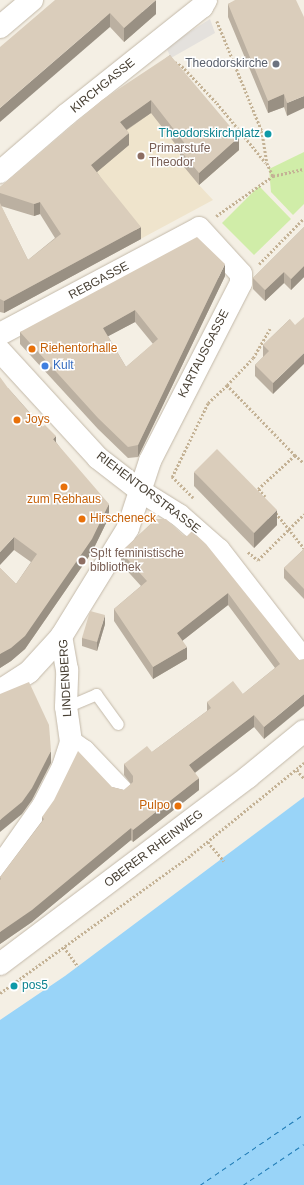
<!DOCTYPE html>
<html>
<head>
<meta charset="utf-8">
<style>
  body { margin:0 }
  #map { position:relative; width:304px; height:1185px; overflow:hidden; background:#f4efe4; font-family:Arial,sans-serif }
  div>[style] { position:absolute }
  .education>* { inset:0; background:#efe4cc }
  .green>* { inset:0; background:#d0eda8 }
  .parking>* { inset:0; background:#e4e1dd }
  .water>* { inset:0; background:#99d4f8 }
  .ferry>* { height:1px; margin-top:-0.5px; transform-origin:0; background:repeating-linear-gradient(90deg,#207bb5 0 5px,transparent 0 9px) }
  .path>* { height:2.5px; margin-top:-1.25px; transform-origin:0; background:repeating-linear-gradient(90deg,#c4b295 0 2px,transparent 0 4px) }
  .roads { filter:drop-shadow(0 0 1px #c3b9a9) drop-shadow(0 0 1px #c3b9a9) }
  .service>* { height:11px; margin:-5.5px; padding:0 5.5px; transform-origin:5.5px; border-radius:5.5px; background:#fff }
  .minor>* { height:22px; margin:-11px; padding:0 11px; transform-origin:11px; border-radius:11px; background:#fff }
  .tertiary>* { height:22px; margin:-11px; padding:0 11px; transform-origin:11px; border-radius:11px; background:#fff }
  .wall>* { inset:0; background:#bbb0a1 }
  .shaded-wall>* { inset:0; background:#999083 }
  .building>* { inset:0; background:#dacdbb }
  .dots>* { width:11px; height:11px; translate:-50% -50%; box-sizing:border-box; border:2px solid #fff; border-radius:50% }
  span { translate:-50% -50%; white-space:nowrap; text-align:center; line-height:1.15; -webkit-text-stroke:3px #fff; paint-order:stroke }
  .worship-label { font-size:12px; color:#5b616d }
  .right { translate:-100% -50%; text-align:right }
  .street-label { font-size:12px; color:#473f33 }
  .culture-label { font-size:12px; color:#0d838f }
  .left { translate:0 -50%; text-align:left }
  .education-label { font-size:12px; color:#785e54 }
  .food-label { font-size:12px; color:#c56008 }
  .shop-label { font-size:12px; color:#366cbe }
</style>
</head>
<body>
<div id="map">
  <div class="education">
    <i style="clip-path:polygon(170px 67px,239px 150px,199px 185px,213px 200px,120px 250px,54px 152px)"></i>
  </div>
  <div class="green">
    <i style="clip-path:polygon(304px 152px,304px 204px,293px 215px,271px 192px,269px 169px)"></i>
    <i style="clip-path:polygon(259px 186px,291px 219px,254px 255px,222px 223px)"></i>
  </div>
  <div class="parking">
    <i style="clip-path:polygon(210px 19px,215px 33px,171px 58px,166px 47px)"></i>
  </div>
  <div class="water">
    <i style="clip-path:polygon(304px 797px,304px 1185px,0 1185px,0 1020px,65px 976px)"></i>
  </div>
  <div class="ferry">
    <i style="left:200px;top:1185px;width:126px;rotate:-34.3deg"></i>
    <i style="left:243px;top:1185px;width:73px;rotate:-33.9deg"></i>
  </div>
  <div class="path">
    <i style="left:217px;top:21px;width:119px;rotate:67.8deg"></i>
    <i style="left:262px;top:131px;width:32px;rotate:81deg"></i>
    <i style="left:267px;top:163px;width:14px;rotate:65deg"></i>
    <i style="left:175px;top:62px;width:8px;rotate:30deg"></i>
    <i style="left:182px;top:66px;width:51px;rotate:46.6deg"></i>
    <i style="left:217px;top:103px;width:77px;rotate:50.8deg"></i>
    <i style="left:216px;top:216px;width:70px;rotate:-35.1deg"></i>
    <i style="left:273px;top:176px;width:32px;rotate:-13deg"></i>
    <i style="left:259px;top:264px;width:64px;rotate:-45.6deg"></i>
    <i style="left:227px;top:385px;width:37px;rotate:-46deg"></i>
    <i style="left:253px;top:358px;width:34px;rotate:-60deg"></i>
    <i style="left:265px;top:497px;width:11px;rotate:-131deg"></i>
    <i style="left:258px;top:489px;width:50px;rotate:-42.6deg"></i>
    <i style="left:295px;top:455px;width:12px;rotate:42deg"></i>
    <i style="left:193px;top:498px;width:30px;rotate:-135deg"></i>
    <i style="left:172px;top:477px;width:82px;rotate:-64.1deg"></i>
    <i style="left:208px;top:403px;width:26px;rotate:-43deg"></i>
    <i style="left:227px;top:385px;width:98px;rotate:45.8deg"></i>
    <i style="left:276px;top:513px;width:45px;rotate:51.3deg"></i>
    <i style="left:248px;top:552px;width:13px;rotate:39deg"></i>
    <i style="left:258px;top:560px;width:65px;rotate:-45deg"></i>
    <i style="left:297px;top:770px;width:11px;rotate:49deg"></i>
    <i style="left:208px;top:842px;width:25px;rotate:50deg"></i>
    <i style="left:64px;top:947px;width:24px;rotate:54deg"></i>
    <i style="left:0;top:993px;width:236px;rotate:-35.8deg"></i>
    <i style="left:191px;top:855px;width:146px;rotate:-39.2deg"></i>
  </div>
  <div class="roads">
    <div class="service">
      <i style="left:66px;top:707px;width:33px;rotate:-23deg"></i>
      <i style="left:96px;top:694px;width:37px;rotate:54deg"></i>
    </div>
    <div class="minor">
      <i style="left:0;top:172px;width:87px;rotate:-40.8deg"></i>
      <i style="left:66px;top:115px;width:174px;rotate:-38.5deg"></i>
      <i style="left:202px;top:7px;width:8px;rotate:-60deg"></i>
      <i style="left:0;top:334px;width:225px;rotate:-28deg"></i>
      <i style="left:199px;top:228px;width:62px;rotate:47.6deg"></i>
      <i style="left:241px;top:274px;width:9px;rotate:90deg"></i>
      <i style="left:241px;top:283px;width:200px;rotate:117.1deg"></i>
      <i style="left:150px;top:461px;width:71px;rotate:108.2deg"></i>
      <i style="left:128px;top:528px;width:128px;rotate:121.6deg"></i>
      <i style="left:61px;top:637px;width:47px;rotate:132.4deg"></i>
      <i style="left:29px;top:672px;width:35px;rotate:147deg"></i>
      <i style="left:0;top:351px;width:145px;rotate:47.5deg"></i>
      <i style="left:98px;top:458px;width:56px;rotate:37.7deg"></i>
      <i style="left:142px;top:492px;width:44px;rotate:31.9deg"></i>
      <i style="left:179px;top:515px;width:53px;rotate:41.2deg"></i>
      <i style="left:219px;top:550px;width:139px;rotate:52.3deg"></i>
      <i style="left:71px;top:742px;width:16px;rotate:35deg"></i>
      <i style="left:84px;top:751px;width:54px;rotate:46.5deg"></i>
      <i style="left:0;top:867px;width:75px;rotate:-54.8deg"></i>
      <i style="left:43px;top:806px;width:44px;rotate:-62.9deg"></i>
      <i style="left:63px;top:767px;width:26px;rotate:-72deg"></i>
      <i style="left:71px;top:742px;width:35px;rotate:-98deg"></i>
      <i style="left:66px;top:707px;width:37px;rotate:-88deg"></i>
      <i style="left:67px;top:670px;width:34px;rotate:-100deg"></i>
      <i style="left:0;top:964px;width:311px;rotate:-37deg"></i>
      <i style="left:248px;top:777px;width:72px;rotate:-39.4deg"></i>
    </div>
    <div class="tertiary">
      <i style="left:0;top:27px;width:42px;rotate:-40.2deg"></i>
    </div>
  </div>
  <div class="wall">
    <i style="clip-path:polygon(55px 0,156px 14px,124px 42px,110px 27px)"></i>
    <i style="clip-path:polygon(235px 0,296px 0,287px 116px,284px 107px,268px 113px,228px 17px,228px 4px,235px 1px)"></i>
    <i style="clip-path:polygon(evenodd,170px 55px,239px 150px,199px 185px,180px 162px,180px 150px,151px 113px,127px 130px,129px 145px,97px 172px,141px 239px,4px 313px,0 312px,0 187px,170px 55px,1px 206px,34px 216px,40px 214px,55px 238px,28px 260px,1px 206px)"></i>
    <i style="clip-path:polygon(304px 227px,304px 277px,291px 290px,284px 283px,265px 301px,253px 289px,253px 278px)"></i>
    <i style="clip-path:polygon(evenodd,225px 276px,138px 457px,128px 458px,98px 429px,20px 344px,20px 332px,225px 276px,135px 322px,153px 344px,126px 367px,108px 336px,135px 322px)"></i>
    <i style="clip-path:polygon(290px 319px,273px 394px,255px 376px,255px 365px,263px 357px,263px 345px)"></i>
    <i style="clip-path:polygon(8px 388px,56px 442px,109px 517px,92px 552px,25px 649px,11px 661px,0 668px,0 568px,16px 584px,31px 562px,14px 550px)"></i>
    <i style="clip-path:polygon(194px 472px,277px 525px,254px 548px,194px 486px)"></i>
    <i style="clip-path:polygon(156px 519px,299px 660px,264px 739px,254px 727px,195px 773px,199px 790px,133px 842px,131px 840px,32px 922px,0 944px,0 877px,42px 821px,42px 817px,112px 787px,124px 790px,131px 784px,124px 775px,124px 764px,152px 752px,207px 711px,207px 702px,243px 694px,275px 668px,228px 605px,182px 641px,187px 659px,153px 679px,114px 621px,114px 609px,141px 586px,121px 564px,121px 552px)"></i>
    <i style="clip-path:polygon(304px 549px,304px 599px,284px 578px,284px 568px)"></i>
    <i style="clip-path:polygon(105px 624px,97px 651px,82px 646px,82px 638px)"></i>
  </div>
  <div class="shaded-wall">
    <i style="clip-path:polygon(156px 0,156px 14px,124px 42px,124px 28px)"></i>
    <i style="clip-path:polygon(110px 13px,110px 27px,0 122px,0 108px)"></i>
    <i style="clip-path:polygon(284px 94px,284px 107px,268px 113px,268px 101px)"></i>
    <i style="clip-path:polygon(304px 96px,304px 108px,287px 116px,287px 103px)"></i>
    <i style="clip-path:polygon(151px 100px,151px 113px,120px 134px,120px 122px)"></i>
    <i style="clip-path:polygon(129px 133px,129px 145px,91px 177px,91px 165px)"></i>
    <i style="clip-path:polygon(239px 137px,239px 150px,199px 185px,199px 173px)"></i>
    <i style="clip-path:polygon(40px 202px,40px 214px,34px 216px,34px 204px)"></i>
    <i style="clip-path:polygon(141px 227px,141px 239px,4px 313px,4px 301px)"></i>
    <i style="clip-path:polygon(225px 264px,225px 276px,138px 457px,138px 445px)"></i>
    <i style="clip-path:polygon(304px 266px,304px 277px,291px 290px,291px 279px)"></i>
    <i style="clip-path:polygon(284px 272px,284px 283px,265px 301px,265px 290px)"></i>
    <i style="clip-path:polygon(135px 310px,135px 322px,103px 339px,103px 328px)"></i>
    <i style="clip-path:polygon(304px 353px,304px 364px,273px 394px,273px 383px)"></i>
    <i style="clip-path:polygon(56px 436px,56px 450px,53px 439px)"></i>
    <i style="clip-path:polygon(109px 504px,109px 517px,92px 552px,25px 649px,11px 661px,0 668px,0 654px)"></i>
    <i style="clip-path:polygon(277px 510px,277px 525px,254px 548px,254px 533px)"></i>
    <i style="clip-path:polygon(14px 537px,14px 550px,0 565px,0 552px)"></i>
    <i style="clip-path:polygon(228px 593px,228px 605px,177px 645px,177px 633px)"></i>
    <i style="clip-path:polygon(105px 615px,105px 624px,97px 651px,97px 642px)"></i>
    <i style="clip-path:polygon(187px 647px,187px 659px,153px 679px,153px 667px)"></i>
    <i style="clip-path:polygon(304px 694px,304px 706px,264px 739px,264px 727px)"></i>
    <i style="clip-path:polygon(254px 715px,254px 727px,189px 777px,189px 765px)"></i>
    <i style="clip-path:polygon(51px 751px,51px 763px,32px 800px,22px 814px,0 832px,0 820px)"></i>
    <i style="clip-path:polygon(199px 778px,199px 790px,133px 842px,133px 830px)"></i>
    <i style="clip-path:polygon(131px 828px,131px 840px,32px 922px,0 944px,0 932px)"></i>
  </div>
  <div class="building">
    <i style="clip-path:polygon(55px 0,156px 0,124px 28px,110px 13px,0 108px,0 47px)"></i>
    <i style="clip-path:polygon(235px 0,296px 0,304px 17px,304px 96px,287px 103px,284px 94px,268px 101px,228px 4px)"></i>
    <i style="clip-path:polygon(170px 55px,239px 137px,199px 173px,180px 150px,186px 145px,151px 100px,120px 122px,129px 133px,91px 165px,141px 227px,4px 301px,0 299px,0 203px,28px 260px,61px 234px,40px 202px,34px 204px,0 193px,0 187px,102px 100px)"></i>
    <i style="clip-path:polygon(304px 227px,304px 266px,291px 279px,284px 272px,265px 290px,253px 278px)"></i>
    <i style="clip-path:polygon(evenodd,197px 237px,225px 264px,138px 445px,128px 447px,98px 418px,20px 332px,197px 237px,135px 310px,158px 339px,126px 367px,103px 328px,135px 310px)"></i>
    <i style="clip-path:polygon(304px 317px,304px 353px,273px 383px,255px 365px,269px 351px,263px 345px,290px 319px,295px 325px)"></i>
    <i style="clip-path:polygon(0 377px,8px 388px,42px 427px,45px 425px,56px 436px,53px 439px,109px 504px,92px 539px,25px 636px,11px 648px,0 654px,0 568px,16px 584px,37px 554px,14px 537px,0 552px)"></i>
    <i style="clip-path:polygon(217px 449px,277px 510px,254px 533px,194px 472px)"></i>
    <i style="clip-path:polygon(156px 519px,166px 519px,183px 535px,187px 536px,192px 531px,206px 544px,299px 660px,304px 659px,304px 694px,264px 727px,254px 715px,189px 765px,199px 778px,133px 830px,131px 828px,32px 910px,0 932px,0 880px,1px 879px,0 877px,44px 819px,42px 817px,54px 800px,78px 751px,112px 787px,124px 790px,133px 782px,133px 776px,124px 764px,147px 746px,152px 752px,211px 708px,207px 702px,233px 681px,243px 694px,280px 664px,228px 593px,177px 633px,187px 647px,153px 667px,114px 609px,147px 581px,121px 552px)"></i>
    <i style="clip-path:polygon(304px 549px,304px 589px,284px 568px)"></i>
    <i style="clip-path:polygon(90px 611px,105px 615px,97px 642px,82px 638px)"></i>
    <i style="clip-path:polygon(29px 682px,49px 725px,51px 751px,32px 788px,22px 802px,0 820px,0 694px)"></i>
  </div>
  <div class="dots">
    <i style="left:276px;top:64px;background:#6b7280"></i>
    <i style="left:268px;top:134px;background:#0f9aa8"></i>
    <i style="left:141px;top:156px;background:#8d6e63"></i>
    <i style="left:32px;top:349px;background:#e8710a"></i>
    <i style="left:45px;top:366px;background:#3f7fe0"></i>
    <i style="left:17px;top:420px;background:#e8710a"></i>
    <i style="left:64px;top:487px;background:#e8710a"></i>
    <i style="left:82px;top:519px;background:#e8710a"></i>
    <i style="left:82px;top:561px;background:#8d6e63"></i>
    <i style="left:178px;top:806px;background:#e8710a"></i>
    <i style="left:14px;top:986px;background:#0f9aa8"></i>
  </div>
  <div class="worship-label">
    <span class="right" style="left:268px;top:64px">Theodorskirche</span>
  </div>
  <div class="street-label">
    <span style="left:103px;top:86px;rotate:-39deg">KIRCHGASSE</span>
    <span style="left:99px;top:281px;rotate:-28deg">REBGASSE</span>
    <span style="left:204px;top:354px;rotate:-63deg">KARTAUSGASSE</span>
    <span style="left:148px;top:493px;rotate:37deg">RIEHENTORSTRASSE</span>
    <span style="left:66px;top:678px;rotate:-93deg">LINDENBERG</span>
    <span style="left:154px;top:849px;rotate:-37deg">OBERER RHEINWEG</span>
  </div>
  <div class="culture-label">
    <span class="right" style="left:260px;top:134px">Theodorskirchplatz</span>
    <span class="left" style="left:22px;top:986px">pos5</span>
  </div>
  <div class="education-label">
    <span class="left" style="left:149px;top:156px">Primarstufe<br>Theodor</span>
    <span class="left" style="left:90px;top:561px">Sp!t feministische<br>bibliothek</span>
  </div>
  <div class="food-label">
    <span class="left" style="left:40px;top:349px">Riehentorhalle</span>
    <span class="left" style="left:25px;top:420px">Joys</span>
    <span style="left:64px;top:500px">zum Rebhaus</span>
    <span class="left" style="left:90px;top:519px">Hirscheneck</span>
    <span class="right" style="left:170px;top:806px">Pulpo</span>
  </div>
  <div class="shop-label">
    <span class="left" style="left:53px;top:366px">Kult</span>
  </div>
</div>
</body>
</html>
